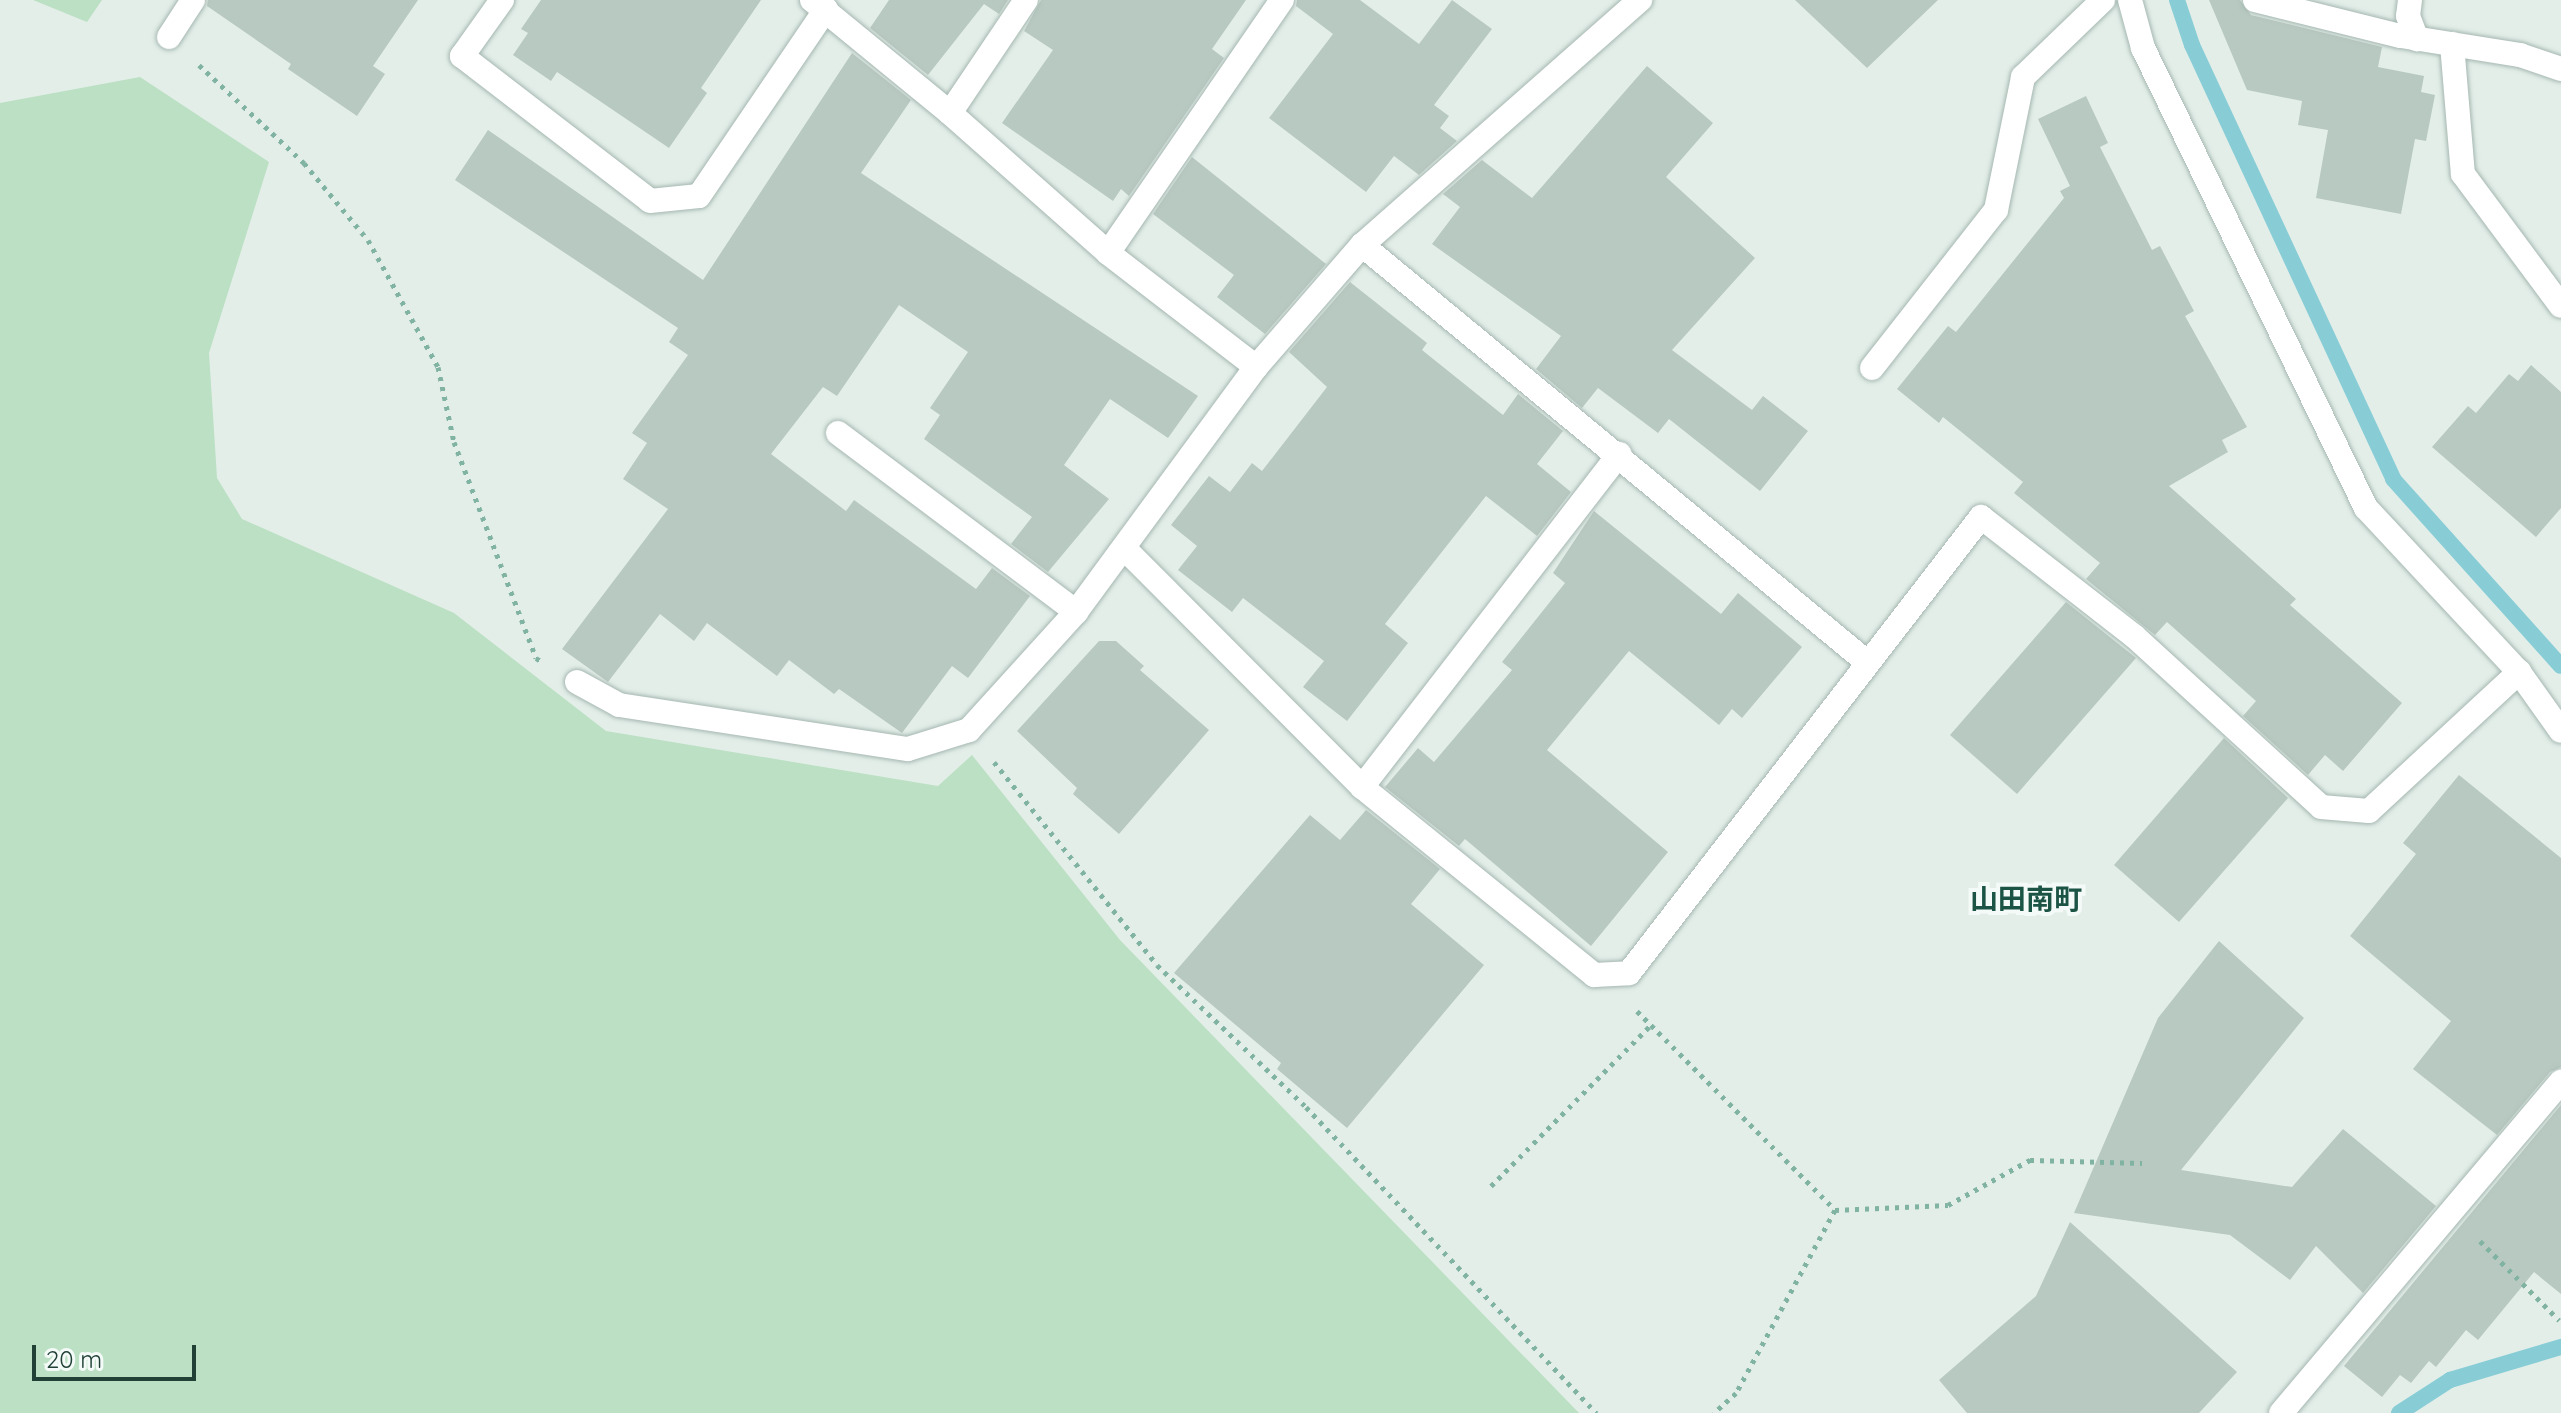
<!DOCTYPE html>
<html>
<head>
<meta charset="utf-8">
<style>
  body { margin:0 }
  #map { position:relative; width:2561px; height:1413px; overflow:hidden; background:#e3eee9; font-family:Quicksand,"Noto Sans JP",sans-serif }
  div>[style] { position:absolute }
  .green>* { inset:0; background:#bbe0c3 }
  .stream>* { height:16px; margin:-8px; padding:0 8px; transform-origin:8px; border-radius:8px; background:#88cdd6 }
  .building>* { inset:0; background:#b8c9c1 }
  .path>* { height:5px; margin-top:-2.5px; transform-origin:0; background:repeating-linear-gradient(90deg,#81b3a2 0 4px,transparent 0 10px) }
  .roads { filter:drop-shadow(0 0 2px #a5b7b0) drop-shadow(0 0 2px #a5b7b0) }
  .minor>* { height:24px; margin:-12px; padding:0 12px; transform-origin:12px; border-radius:12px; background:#fff }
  span { translate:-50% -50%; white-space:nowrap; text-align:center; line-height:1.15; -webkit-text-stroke:8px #f4faf7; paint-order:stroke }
  .neighbourhood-label { font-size:28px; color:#1b5445; font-weight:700 }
  .scale { position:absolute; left:32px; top:1345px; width:164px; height:36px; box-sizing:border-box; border:4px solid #214137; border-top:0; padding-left:10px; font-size:24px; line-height:28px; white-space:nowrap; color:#214137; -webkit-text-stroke:6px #f4faf7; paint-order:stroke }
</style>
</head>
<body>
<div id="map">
  <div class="green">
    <i style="clip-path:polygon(33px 0,102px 0,87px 22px)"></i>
    <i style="clip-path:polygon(140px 77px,269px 162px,209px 353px,217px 478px,242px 519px,454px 613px,606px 731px,938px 786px,972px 755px,1120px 940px,1579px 1413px,0 1413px,0 103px)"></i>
  </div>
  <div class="stream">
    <i style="left:2177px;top:0;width:47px;rotate:71.6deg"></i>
    <i style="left:2192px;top:45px;width:478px;rotate:65.1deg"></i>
    <i style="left:2393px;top:479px;width:251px;rotate:48.1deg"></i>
    <i style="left:2399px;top:1413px;width:61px;rotate:-32.9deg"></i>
    <i style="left:2450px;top:1380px;width:116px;rotate:-16.6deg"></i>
  </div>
  <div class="building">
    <i style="clip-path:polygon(208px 0,418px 0,373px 66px,385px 74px,357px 116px,288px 69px,291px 64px,207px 6px)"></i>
    <i style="clip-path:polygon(541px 0,761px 0,701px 88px,707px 93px,669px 148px,557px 72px,551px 81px,513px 55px,528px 33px,521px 29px)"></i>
    <i style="clip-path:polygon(889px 0,1008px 0,999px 14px,984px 4px,928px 75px,870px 28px)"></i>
    <i style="clip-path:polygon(1041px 0,1246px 0,1212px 49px,1224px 58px,1129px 196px,1121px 189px,1113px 201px,1002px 123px,1053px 50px,1024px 31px)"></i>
    <i style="clip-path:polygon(1297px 0,1360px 0,1419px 44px,1452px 0,1492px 29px,1434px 105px,1449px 116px,1440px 128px,1457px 141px,1419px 175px,1394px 156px,1366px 192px,1269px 118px,1333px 34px,1296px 6px)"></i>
    <i style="clip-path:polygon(1795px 0,1938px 0,1867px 68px)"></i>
    <i style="clip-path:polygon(2209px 0,2240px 0,2251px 15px,2382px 47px,2378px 67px,2424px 76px,2421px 92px,2435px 95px,2426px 141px,2415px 139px,2401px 214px,2316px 198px,2328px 130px,2298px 125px,2302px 101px,2247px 90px)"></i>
    <i style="clip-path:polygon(852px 53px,911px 100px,861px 173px,1198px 396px,1168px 438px,1110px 399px,1064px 465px,1109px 499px,1048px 572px,1011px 544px,1032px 517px,924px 439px,940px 415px,930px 408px,968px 352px,899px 305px,837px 396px,823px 387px,771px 454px,846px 511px,854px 500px,976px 589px,992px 568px,1030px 596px,968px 678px,952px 666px,902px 733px,839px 689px,834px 694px,789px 660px,777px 676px,707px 623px,694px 641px,660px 614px,608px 682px,562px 649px,668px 509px,623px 479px,647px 443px,632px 433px,688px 355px,669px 342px,678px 328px,455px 180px,488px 130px,703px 280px)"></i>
    <i style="clip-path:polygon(1647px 66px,1713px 123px,1666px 177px,1755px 258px,1672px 350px,1752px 410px,1763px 396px,1808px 431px,1760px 491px,1669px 419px,1658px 433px,1598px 388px,1582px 408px,1536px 369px,1561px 336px,1432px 244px,1460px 207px,1443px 194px,1482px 160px,1532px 198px)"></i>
    <i style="clip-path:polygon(2086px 96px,2108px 143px,2100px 147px,2152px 250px,2160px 246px,2194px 311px,2185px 316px,2247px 427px,2222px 440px,2228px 452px,2169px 486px,2296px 599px,2290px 605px,2402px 703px,2343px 771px,2325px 755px,2308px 775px,2243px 716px,2256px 701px,2167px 622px,2155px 635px,2086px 579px,2100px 563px,2014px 493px,2023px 482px,1943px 417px,1939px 423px,1897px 389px,1948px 326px,1956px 332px,2064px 198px,2060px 191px,2070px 186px,2038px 119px)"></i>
    <i style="clip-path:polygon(1192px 157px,1326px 264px,1265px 334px,1217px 297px,1234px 275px,1153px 214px)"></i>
    <i style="clip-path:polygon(1350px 282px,1427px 343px,1422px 350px,1503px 415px,1518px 394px,1563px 431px,1537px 464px,1571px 492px,1537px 536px,1486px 496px,1385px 624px,1408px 643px,1347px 721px,1303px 687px,1324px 661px,1243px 598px,1232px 612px,1178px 570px,1197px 546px,1171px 525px,1209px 476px,1230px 492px,1252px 463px,1262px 471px,1327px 387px,1289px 352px)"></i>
    <i style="clip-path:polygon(2531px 365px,2561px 392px,2561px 508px,2536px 537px,2432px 447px,2468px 406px,2476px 413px,2509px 374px,2518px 381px)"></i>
    <i style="clip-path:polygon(1594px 511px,1721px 614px,1738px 593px,1802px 647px,1742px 718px,1732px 709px,1719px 725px,1629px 651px,1547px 750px,1668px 852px,1591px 946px,1465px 839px,1459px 846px,1385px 787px,1418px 748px,1434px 762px,1512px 670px,1502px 662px,1565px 583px,1553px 573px)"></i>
    <i style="clip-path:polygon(2066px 602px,2136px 658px,2017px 794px,1950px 735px)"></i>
    <i style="clip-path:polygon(1099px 641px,1116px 641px,1144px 666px,1140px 670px,1209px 730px,1119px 834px,1073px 794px,1077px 788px,1017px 731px)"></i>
    <i style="clip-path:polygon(2224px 738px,2288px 798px,2179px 922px,2114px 865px)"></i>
    <i style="clip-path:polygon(2459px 775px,2561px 858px,2561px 1067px,2550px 1072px,2497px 1135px,2413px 1069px,2451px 1021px,2350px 936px,2416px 854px,2403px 843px)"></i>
    <i style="clip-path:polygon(1366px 810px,1440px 869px,1411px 904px,1484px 965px,1347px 1128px,1277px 1069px,1281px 1063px,1174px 973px,1310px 815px,1340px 840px)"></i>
    <i style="clip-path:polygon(2219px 941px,2304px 1018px,2181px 1170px,2292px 1187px,2343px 1129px,2436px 1206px,2363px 1293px,2316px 1246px,2290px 1280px,2230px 1235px,2074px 1213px,2158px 1018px)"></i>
    <i style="clip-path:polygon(2561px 1105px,2561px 1294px,2534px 1272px,2478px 1340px,2466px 1330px,2436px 1367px,2429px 1361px,2411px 1383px,2400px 1375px,2382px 1397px,2344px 1366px)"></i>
    <i style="clip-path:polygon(2070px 1222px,2237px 1372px,2199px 1413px,1967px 1413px,1939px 1380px,2036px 1296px)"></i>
  </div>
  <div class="path">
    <i style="left:199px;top:65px;width:144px;rotate:43deg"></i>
    <i style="left:304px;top:163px;width:100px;rotate:50.3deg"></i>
    <i style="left:368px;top:240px;width:145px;rotate:61.1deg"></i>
    <i style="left:438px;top:367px;width:77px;rotate:78deg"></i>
    <i style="left:454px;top:442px;width:231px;rotate:69.2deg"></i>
    <i style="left:536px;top:658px;width:9px;rotate:32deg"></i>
    <i style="left:994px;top:762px;width:260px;rotate:51.2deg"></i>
    <i style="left:1157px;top:965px;width:206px;rotate:43.6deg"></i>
    <i style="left:1306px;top:1107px;width:422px;rotate:46.5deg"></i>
    <i style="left:1637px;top:1011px;width:281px;rotate:45.1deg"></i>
    <i style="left:1835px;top:1210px;width:208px;rotate:118.4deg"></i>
    <i style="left:1736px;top:1393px;width:30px;rotate:138deg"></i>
    <i style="left:1491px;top:1186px;width:228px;rotate:-45.2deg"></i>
    <i style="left:1835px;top:1210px;width:113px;rotate:-2.5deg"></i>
    <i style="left:1948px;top:1205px;width:94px;rotate:-28.8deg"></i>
    <i style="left:2030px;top:1160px;width:112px;rotate:1.5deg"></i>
    <i style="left:2480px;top:1241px;width:112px;rotate:45deg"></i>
  </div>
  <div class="roads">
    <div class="minor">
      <i style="left:502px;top:0;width:69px;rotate:125.5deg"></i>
      <i style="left:462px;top:56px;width:237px;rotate:37.6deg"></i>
      <i style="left:650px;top:201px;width:49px;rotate:-5.8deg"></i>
      <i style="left:699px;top:196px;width:226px;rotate:-55.8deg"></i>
      <i style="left:812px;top:0;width:178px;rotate:39.3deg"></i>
      <i style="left:950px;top:113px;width:211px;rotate:41.5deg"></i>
      <i style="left:1108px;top:253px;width:187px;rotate:37.6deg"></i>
      <i style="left:2130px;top:0;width:50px;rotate:74.8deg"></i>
      <i style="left:2143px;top:48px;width:511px;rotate:64.14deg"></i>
      <i style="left:2366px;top:508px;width:224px;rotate:47deg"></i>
      <i style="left:2519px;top:672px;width:72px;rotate:54.6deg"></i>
      <i style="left:2255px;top:0;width:150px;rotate:13.9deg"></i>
      <i style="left:2401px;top:36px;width:121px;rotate:9.1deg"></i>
      <i style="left:2520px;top:55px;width:43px;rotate:18.9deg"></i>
      <i style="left:2410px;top:0;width:16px;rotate:97deg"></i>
      <i style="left:2408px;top:16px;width:25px;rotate:69deg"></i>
      <i style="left:169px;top:37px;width:44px;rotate:-57deg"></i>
      <i style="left:2452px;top:44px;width:130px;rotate:85.2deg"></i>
      <i style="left:2463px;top:174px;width:164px;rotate:53.4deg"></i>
      <i style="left:950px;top:113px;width:136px;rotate:-56.1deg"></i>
      <i style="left:1362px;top:245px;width:656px;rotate:39.56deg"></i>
      <i style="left:1108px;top:253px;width:307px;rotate:-55.5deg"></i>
      <i style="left:1872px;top:368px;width:201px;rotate:-51.9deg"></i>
      <i style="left:1996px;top:210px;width:136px;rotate:-78.5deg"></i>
      <i style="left:2023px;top:77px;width:111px;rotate:-43.9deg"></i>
      <i style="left:838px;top:433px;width:298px;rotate:36.9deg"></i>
      <i style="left:1125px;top:549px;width:336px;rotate:45.1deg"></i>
      <i style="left:1362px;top:787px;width:299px;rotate:39deg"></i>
      <i style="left:1594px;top:975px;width:35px;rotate:-3deg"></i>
      <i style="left:1629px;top:973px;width:576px;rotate:-52.33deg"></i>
      <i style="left:1981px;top:517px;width:194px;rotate:37.9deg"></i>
      <i style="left:2134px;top:636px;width:253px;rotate:42.4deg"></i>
      <i style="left:2321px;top:807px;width:48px;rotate:4.8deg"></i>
      <i style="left:2369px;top:811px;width:205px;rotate:-42.8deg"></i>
      <i style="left:577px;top:682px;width:48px;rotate:28.7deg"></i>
      <i style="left:619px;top:705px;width:292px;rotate:8.7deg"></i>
      <i style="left:908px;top:749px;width:64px;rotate:-17.3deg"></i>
      <i style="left:969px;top:730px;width:159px;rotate:-47.8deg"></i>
      <i style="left:1076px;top:612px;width:304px;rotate:-53.7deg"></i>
      <i style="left:1256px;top:367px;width:162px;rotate:-49deg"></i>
      <i style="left:1362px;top:245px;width:371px;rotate:-41.4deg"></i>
      <i style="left:1362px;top:787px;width:421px;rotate:-52.3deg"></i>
      <i style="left:2281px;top:1413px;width:434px;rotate:-49.8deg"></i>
    </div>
  </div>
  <div class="neighbourhood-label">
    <span style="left:2026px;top:899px">山田南町</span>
  </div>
  <div class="scale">20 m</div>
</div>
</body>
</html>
